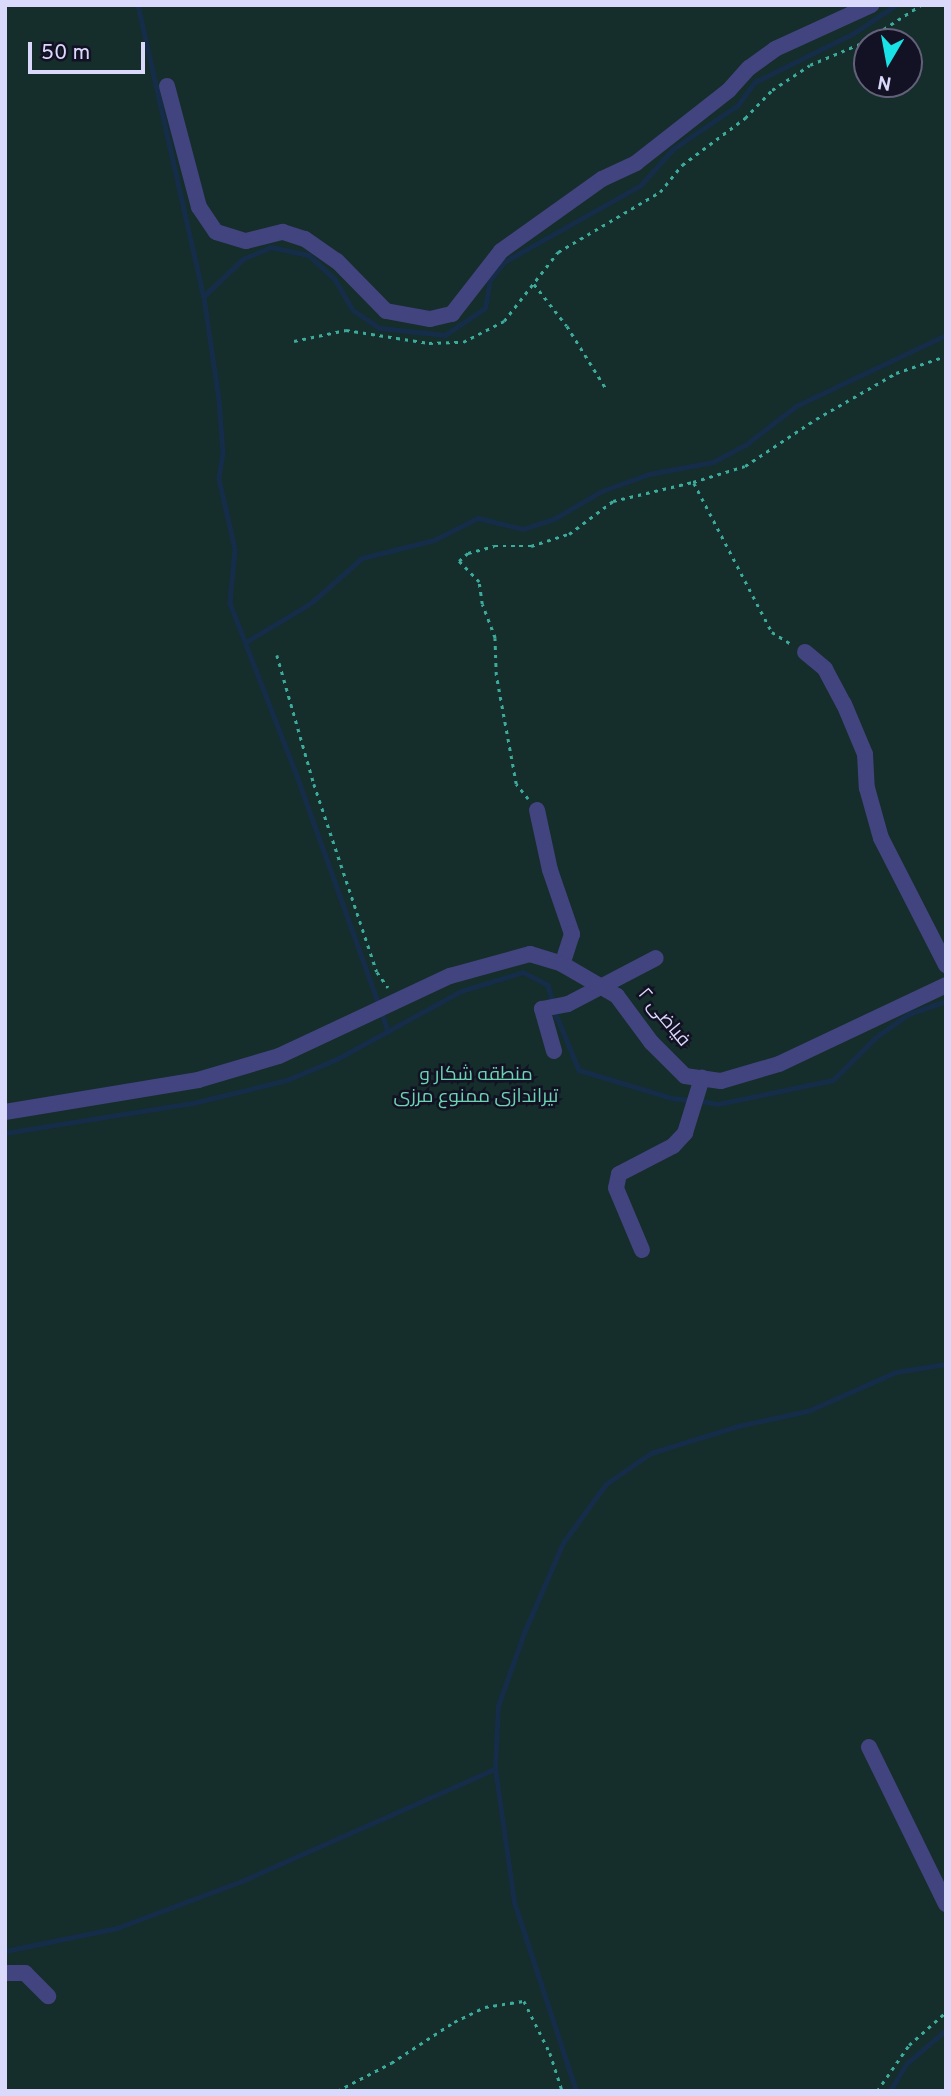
<!DOCTYPE html>
<html>
<head>
<meta charset="utf-8">
<style>
  body { margin:0 }
  #map { position:relative; width:951px; height:2096px; overflow:hidden; background:#131124; font-family:Overpass,Cairo,sans-serif }
  div>[style] { position:absolute }
  .green>* { inset:0; background:#152d2b }
  .stream>* { height:4.5px; margin:-2.25px; padding:0 2.25px; transform-origin:2.25px; border-radius:2.25px; background:#162d4a }
  .path>* { height:2.5px; margin-top:-1.25px; transform-origin:0; background:repeating-linear-gradient(90deg,#3cab9c 0 3.5px,transparent 0 8.5px) }
  .minor>* { height:16px; margin:-8px; padding:0 8px; transform-origin:8px; border-radius:8px; background:#41447e }
  span { translate:-50% -50%; white-space:nowrap; text-align:center; line-height:1.15; -webkit-text-stroke:5px #131124; paint-order:stroke }
  .street-label { font-size:19px; color:#dad9fb }
  .park-label { font-size:19px; color:#6cd4b2 }
  .frame { position:absolute; inset:0; border:7px solid #dad9fb; pointer-events:none }
  .north { position:absolute; left:853px; top:28px; width:70px; height:70px; box-sizing:border-box; background:#131124; border:2px solid #63617a; border-radius:50%; rotate:190deg; font-size:19px; font-weight:700; line-height:28px; text-align:center; color:#dad9fb }
  .north::after { content:''; display:block; margin:auto; width:24px; height:32px; background:#19e2e6; clip-path:polygon(50% 0,100% 100%,50% 72%,0 100%) }
  .scale { position:absolute; left:28px; top:42px; width:117px; height:32px; box-sizing:border-box; border:4px solid #dad9fb; border-top:0; padding-left:9px; font-size:21px; line-height:24px; white-space:nowrap; color:#dad9fb; -webkit-text-stroke:5px #131124; paint-order:stroke }
</style>
</head>
<body>
<div id="map">
  <div class="green">
    <i style="clip-path:polygon(evenodd,5px 5px,946px 5px,946px 2091px,5px 2091px,5px 5px,867px 42px,909px 42px,909px 84px,867px 84px,867px 42px)"></i>
  </div>
  <div class="stream">
    <i style="left:138px;top:5px;width:299px;rotate:77.3deg"></i>
    <i style="left:204px;top:297px;width:104px;rotate:81.7deg"></i>
    <i style="left:219px;top:400px;width:53px;rotate:85.7deg"></i>
    <i style="left:223px;top:453px;width:26px;rotate:99deg"></i>
    <i style="left:219px;top:479px;width:72px;rotate:77.1deg"></i>
    <i style="left:235px;top:549px;width:54px;rotate:95.3deg"></i>
    <i style="left:230px;top:603px;width:182px;rotate:68.8deg"></i>
    <i style="left:296px;top:773px;width:246px;rotate:70.3deg"></i>
    <i style="left:204px;top:296px;width:54px;rotate:-43.5deg"></i>
    <i style="left:243px;top:259px;width:30px;rotate:-23deg"></i>
    <i style="left:271px;top:247px;width:39px;rotate:12deg"></i>
    <i style="left:309px;top:255px;width:35px;rotate:43deg"></i>
    <i style="left:335px;top:279px;width:36px;rotate:60deg"></i>
    <i style="left:353px;top:310px;width:32px;rotate:34deg"></i>
    <i style="left:380px;top:328px;width:65px;rotate:6.1deg"></i>
    <i style="left:445px;top:335px;width:48px;rotate:-34deg"></i>
    <i style="left:485px;top:308px;width:28px;rotate:-80deg"></i>
    <i style="left:490px;top:280px;width:23px;rotate:-52deg"></i>
    <i style="left:504px;top:262px;width:157px;rotate:-29.3deg"></i>
    <i style="left:641px;top:185px;width:48px;rotate:-48.4deg"></i>
    <i style="left:673px;top:149px;width:78px;rotate:-34.1deg"></i>
    <i style="left:738px;top:105px;width:29px;rotate:-54deg"></i>
    <i style="left:755px;top:82px;width:110px;rotate:-26.3deg"></i>
    <i style="left:854px;top:33px;width:50px;rotate:-33.7deg"></i>
    <i style="left:246px;top:642px;width:76px;rotate:-31deg"></i>
    <i style="left:311px;top:603px;width:68px;rotate:-41.4deg"></i>
    <i style="left:362px;top:558px;width:74px;rotate:-14deg"></i>
    <i style="left:434px;top:540px;width:49px;rotate:-26.6deg"></i>
    <i style="left:478px;top:518px;width:46px;rotate:13.7deg"></i>
    <i style="left:523px;top:529px;width:33px;rotate:-18deg"></i>
    <i style="left:554px;top:519px;width:56px;rotate:-30.3deg"></i>
    <i style="left:602px;top:491px;width:50px;rotate:-19.9deg"></i>
    <i style="left:649px;top:474px;width:65px;rotate:-10.6deg"></i>
    <i style="left:713px;top:462px;width:40px;rotate:-28deg"></i>
    <i style="left:748px;top:443px;width:61px;rotate:-37.6deg"></i>
    <i style="left:796px;top:406px;width:166px;rotate:-25.3deg"></i>
    <i style="left:555px;top:1012px;width:63px;rotate:67.5deg"></i>
    <i style="left:579px;top:1070px;width:97px;rotate:16.8deg"></i>
    <i style="left:672px;top:1098px;width:20px;rotate:6deg"></i>
    <i style="left:382px;top:1013px;width:20px;rotate:72deg"></i>
    <i style="left:700px;top:1101px;width:18px;rotate:9deg"></i>
    <i style="left:718px;top:1104px;width:117px;rotate:-11.8deg"></i>
    <i style="left:833px;top:1080px;width:61px;rotate:-45deg"></i>
    <i style="left:876px;top:1037px;width:40px;rotate:-34.9deg"></i>
    <i style="left:909px;top:1014px;width:39px;rotate:-19deg"></i>
    <i style="left:5px;top:1133px;width:190px;rotate:-9.1deg"></i>
    <i style="left:193px;top:1103px;width:97px;rotate:-13.7deg"></i>
    <i style="left:287px;top:1080px;width:54px;rotate:-22.8deg"></i>
    <i style="left:337px;top:1059px;width:141px;rotate:-28.7deg"></i>
    <i style="left:461px;top:991px;width:65px;rotate:-17deg"></i>
    <i style="left:523px;top:972px;width:28px;rotate:27deg"></i>
    <i style="left:548px;top:985px;width:19px;rotate:74deg"></i>
    <i style="left:5px;top:1951px;width:114px;rotate:-11.6deg"></i>
    <i style="left:117px;top:1928px;width:134px;rotate:-20.6deg"></i>
    <i style="left:242px;top:1881px;width:277px;rotate:-23.9deg"></i>
    <i style="left:576px;top:2091px;width:199px;rotate:-108.2deg"></i>
    <i style="left:514px;top:1902px;width:134px;rotate:-98.1deg"></i>
    <i style="left:495px;top:1769px;width:63px;rotate:-87.3deg"></i>
    <i style="left:498px;top:1706px;width:77px;rotate:-70.4deg"></i>
    <i style="left:524px;top:1633px;width:98px;rotate:-66.6deg"></i>
    <i style="left:563px;top:1543px;width:73px;rotate:-53.9deg"></i>
    <i style="left:606px;top:1484px;width:55px;rotate:-34.6deg"></i>
    <i style="left:651px;top:1453px;width:91px;rotate:-17.2deg"></i>
    <i style="left:738px;top:1426px;width:72px;rotate:-12.1deg"></i>
    <i style="left:808px;top:1411px;width:96px;rotate:-23.9deg"></i>
    <i style="left:896px;top:1372px;width:51px;rotate:-9.1deg"></i>
    <i style="left:890px;top:2091px;width:31px;rotate:-59deg"></i>
    <i style="left:906px;top:2064px;width:52px;rotate:-40.4deg"></i>
  </div>
  <div class="path">
    <i style="left:534px;top:284px;width:53px;rotate:51.8deg"></i>
    <i style="left:567px;top:326px;width:75px;rotate:58deg"></i>
    <i style="left:294px;top:341px;width:53px;rotate:-11.9deg"></i>
    <i style="left:346px;top:330px;width:84px;rotate:8.9deg"></i>
    <i style="left:429px;top:343px;width:34px;rotate:-2deg"></i>
    <i style="left:463px;top:342px;width:46px;rotate:-27.1deg"></i>
    <i style="left:504px;top:321px;width:88px;rotate:-52deg"></i>
    <i style="left:558px;top:252px;width:118px;rotate:-30.5deg"></i>
    <i style="left:660px;top:192px;width:35px;rotate:-51deg"></i>
    <i style="left:682px;top:165px;width:79px;rotate:-36.7deg"></i>
    <i style="left:745px;top:118px;width:39px;rotate:-46deg"></i>
    <i style="left:772px;top:90px;width:45px;rotate:-33.3deg"></i>
    <i style="left:810px;top:65px;width:56px;rotate:-22.9deg"></i>
    <i style="left:862px;top:43px;width:70px;rotate:-32.8deg"></i>
    <i style="left:694px;top:483px;width:168px;rotate:62.4deg"></i>
    <i style="left:772px;top:632px;width:25px;rotate:32deg"></i>
    <i style="left:277px;top:655px;width:134px;rotate:74deg"></i>
    <i style="left:314px;top:784px;width:198px;rotate:71.5deg"></i>
    <i style="left:377px;top:972px;width:19px;rotate:54deg"></i>
    <i style="left:528px;top:799px;width:19px;rotate:-129deg"></i>
    <i style="left:516px;top:784px;width:111px;rotate:-100.4deg"></i>
    <i style="left:496px;top:675px;width:37px;rotate:-92deg"></i>
    <i style="left:495px;top:638px;width:36px;rotate:-111deg"></i>
    <i style="left:482px;top:604px;width:22px;rotate:-98deg"></i>
    <i style="left:479px;top:582px;width:29px;rotate:-134deg"></i>
    <i style="left:459px;top:561px;width:12px;rotate:-42deg"></i>
    <i style="left:468px;top:553px;width:27px;rotate:-15deg"></i>
    <i style="left:494px;top:546px;width:37px"></i>
    <i style="left:531px;top:546px;width:40px;rotate:-18deg"></i>
    <i style="left:569px;top:534px;width:55px;rotate:-36.9deg"></i>
    <i style="left:613px;top:501px;width:82px;rotate:-13.4deg"></i>
    <i style="left:693px;top:482px;width:54px;rotate:-17.1deg"></i>
    <i style="left:745px;top:466px;width:85px;rotate:-33.5deg"></i>
    <i style="left:816px;top:419px;width:92px;rotate:-29.9deg"></i>
    <i style="left:896px;top:373px;width:53px;rotate:-18.8deg"></i>
    <i style="left:337px;top:2091px;width:61px;rotate:-27.4deg"></i>
    <i style="left:391px;top:2063px;width:75px;rotate:-33.1deg"></i>
    <i style="left:454px;top:2022px;width:34px;rotate:-26deg"></i>
    <i style="left:485px;top:2007px;width:39px;rotate:-9deg"></i>
    <i style="left:524px;top:2001px;width:58px;rotate:63.4deg"></i>
    <i style="left:550px;top:2053px;width:40px;rotate:72deg"></i>
    <i style="left:877px;top:2091px;width:56px;rotate:-55.2deg"></i>
    <i style="left:909px;top:2045px;width:50px;rotate:-41.7deg"></i>
  </div>
  <div class="minor">
    <i style="left:167px;top:86px;width:125px;rotate:75.2deg"></i>
    <i style="left:199px;top:207px;width:30px;rotate:56deg"></i>
    <i style="left:216px;top:232px;width:31px;rotate:17deg"></i>
    <i style="left:246px;top:241px;width:38px;rotate:-14deg"></i>
    <i style="left:283px;top:232px;width:23px;rotate:18deg"></i>
    <i style="left:305px;top:239px;width:39px;rotate:35deg"></i>
    <i style="left:337px;top:261px;width:70px;rotate:45.6deg"></i>
    <i style="left:386px;top:311px;width:45px;rotate:10.3deg"></i>
    <i style="left:430px;top:319px;width:23px;rotate:-13deg"></i>
    <i style="left:452px;top:314px;width:80px;rotate:-52.1deg"></i>
    <i style="left:501px;top:251px;width:124px;rotate:-35.5deg"></i>
    <i style="left:602px;top:179px;width:38px;rotate:-25deg"></i>
    <i style="left:636px;top:163px;width:118px;rotate:-38.1deg"></i>
    <i style="left:729px;top:90px;width:30px;rotate:-48deg"></i>
    <i style="left:749px;top:68px;width:32px;rotate:-36deg"></i>
    <i style="left:775px;top:49px;width:106px;rotate:-24.6deg"></i>
    <i style="left:805px;top:652px;width:26px;rotate:40deg"></i>
    <i style="left:825px;top:669px;width:40px;rotate:62deg"></i>
    <i style="left:844px;top:704px;width:54px;rotate:67.2deg"></i>
    <i style="left:865px;top:754px;width:34px;rotate:87deg"></i>
    <i style="left:867px;top:788px;width:52px;rotate:74.4deg"></i>
    <i style="left:881px;top:838px;width:143px;rotate:62.9deg"></i>
    <i style="left:537px;top:810px;width:61px;rotate:77.8deg"></i>
    <i style="left:550px;top:870px;width:68px;rotate:71deg"></i>
    <i style="left:572px;top:934px;width:32px;rotate:108deg"></i>
    <i style="left:554px;top:1051px;width:44px;rotate:-105.9deg"></i>
    <i style="left:542px;top:1009px;width:26px;rotate:-11deg"></i>
    <i style="left:568px;top:1004px;width:99px;rotate:-27.6deg"></i>
    <i style="left:5px;top:1112px;width:196px;rotate:-9.4deg"></i>
    <i style="left:198px;top:1080px;width:84px;rotate:-16.5deg"></i>
    <i style="left:279px;top:1056px;width:189px;rotate:-25.1deg"></i>
    <i style="left:450px;top:976px;width:83px;rotate:-15.4deg"></i>
    <i style="left:530px;top:954px;width:34px;rotate:17deg"></i>
    <i style="left:562px;top:964px;width:64px;rotate:30.2deg"></i>
    <i style="left:617px;top:996px;width:57px;rotate:53.5deg"></i>
    <i style="left:651px;top:1042px;width:48px;rotate:45deg"></i>
    <i style="left:685px;top:1076px;width:36px;rotate:8deg"></i>
    <i style="left:721px;top:1081px;width:60px;rotate:-16.3deg"></i>
    <i style="left:779px;top:1064px;width:185px;rotate:-25.3deg"></i>
    <i style="left:642px;top:1250px;width:67px;rotate:-112.8deg"></i>
    <i style="left:616px;top:1188px;width:14px;rotate:-78deg"></i>
    <i style="left:619px;top:1174px;width:61px;rotate:-27.4deg"></i>
    <i style="left:673px;top:1146px;width:18px;rotate:-47deg"></i>
    <i style="left:685px;top:1133px;width:58px;rotate:-72.8deg"></i>
    <i style="left:869px;top:1747px;width:175px;rotate:63.9deg"></i>
    <i style="left:5px;top:1973px;width:20px"></i>
    <i style="left:25px;top:1973px;width:33px;rotate:45deg"></i>
  </div>
  <div class="street-label">
    <span style="left:663px;top:1018px;rotate:50deg">فیاضی ۲</span>
  </div>
  <div class="park-label">
    <span style="left:476px;top:1087px">منطقه شکار و<br>تیراندازی ممنوع مرزی</span>
  </div>
  <div class="frame"></div>
  <div class="north">N</div>
  <div class="scale">50 m</div>
</div>
</body>
</html>
